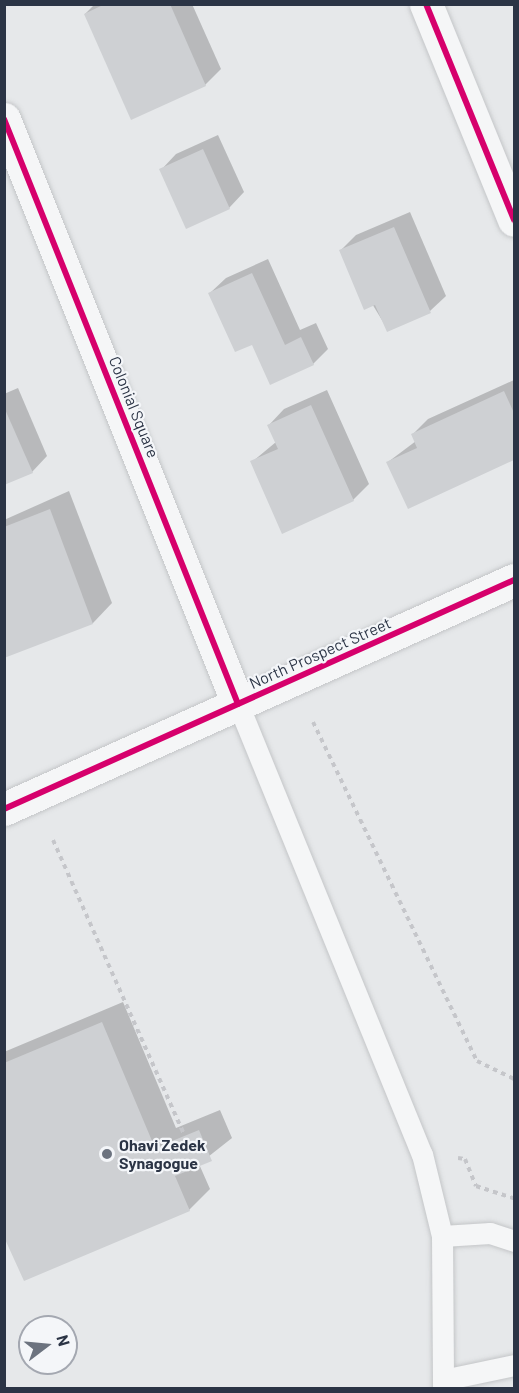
<!DOCTYPE html>
<html>
<head>
<meta charset="utf-8">
<style>
  body { margin:0 }
  #map { position:relative; width:519px; height:1393px; overflow:hidden; background:#e6e8ea; font-family:Barlow,sans-serif }
  div>[style] { position:absolute }
  .shadow>* { inset:0; background:#0003 }
  .building>* { inset:0; background:#ced0d3 }
  .path>* { height:4px; margin-top:-2px; transform-origin:0; background:repeating-linear-gradient(90deg,#c5c6ca 0 4.5px,transparent 0 9px) }
  .roads { filter:drop-shadow(0 0 2px #c4c6c8) drop-shadow(0 0 2px #c4c6c8) }
  .service>* { height:21px; margin:-10.5px; padding:0 10.5px; transform-origin:10.5px; border-radius:10.5px; background:#f5f6f7 }
  .minor>* { height:33px; margin:-16.5px; padding:0 16.5px; transform-origin:16.5px; border-radius:16.5px; background:#f5f6f7 }
  .tertiary>* { height:33px; margin:-16.5px; padding:0 16.5px; transform-origin:16.5px; border-radius:16.5px; background:#f5f6f7 }
  .cycleway>* { height:6px; margin:-3px; padding:0 3px; transform-origin:3px; border-radius:3px; background:#d6006c }
  .dots>* { width:16px; height:16px; translate:-50% -50%; box-sizing:border-box; border:3px solid #f4f6f9; border-radius:50% }
  span { translate:-50% -50%; white-space:nowrap; text-align:center; line-height:1.15; -webkit-text-stroke:4.5px #f4f6f9; paint-order:stroke }
  .street-label { font-size:16px; color:#2b3445 }
  .poi-label { font-size:16px; color:#2b3445; font-weight:700 }
  .left { translate:0 -50%; text-align:left }
  .frame { position:absolute; inset:0; border:6px solid #2b3445; pointer-events:none }
  .north { position:absolute; left:18px; top:1315px; width:60px; height:60px; box-sizing:border-box; background:#f4f6f9; border:2px solid #a4a8b1; border-radius:50%; rotate:74deg; font-size:16px; font-weight:700; line-height:24px; text-align:center; color:#2b3445 }
  .north::after { content:''; display:block; margin:auto; width:21px; height:27px; background:#6c737f; clip-path:polygon(50% 0,100% 100%,50% 72%,0 100%) }
</style>
</head>
<body>
<div id="map">
  <div class="shadow">
    <i style="clip-path:polygon(95px 4px,192px 4px,221px 69px,205px 85px,85px 14px)"></i>
    <i style="clip-path:polygon(218px 135px,244px 192px,229px 208px,161px 170px,176px 154px)"></i>
    <i style="clip-path:polygon(410px 212px,446px 296px,430px 311px,388px 330px,340px 251px,356px 235px)"></i>
    <i style="clip-path:polygon(268px 259px,300px 330px,316px 323px,328px 349px,313px 364px,253px 343px,210px 293px,226px 278px)"></i>
    <i style="clip-path:polygon(514px 380px,514px 458px,409px 507px,388px 462px,416px 441px,412px 435px,428px 419px)"></i>
    <i style="clip-path:polygon(18px 388px,47px 456px,32px 472px,4px 484px,4px 394px)"></i>
    <i style="clip-path:polygon(327px 390px,369px 484px,353px 500px,252px 462px,276px 442px,269px 425px,284px 409px)"></i>
    <i style="clip-path:polygon(69px 491px,112px 603px,93px 623px,4px 656px,4px 520px)"></i>
    <i style="clip-path:polygon(123px 1002px,176px 1128px,220px 1110px,232px 1138px,199px 1164px,210px 1189px,189px 1210px,4px 1235px,4px 1052px)"></i>
  </div>
  <div class="building">
    <i style="clip-path:polygon(105px 4px,170px 4px,206px 86px,131px 120px,84px 14px)"></i>
    <i style="clip-path:polygon(203px 149px,230px 209px,186px 229px,159px 169px)"></i>
    <i style="clip-path:polygon(394px 227px,431px 313px,387px 332px,375px 305px,364px 310px,339px 250px)"></i>
    <i style="clip-path:polygon(252px 273px,285px 345px,301px 337px,314px 365px,270px 385px,252px 345px,235px 352px,208px 293px)"></i>
    <i style="clip-path:polygon(504px 391px,514px 413px,514px 460px,408px 509px,386px 462px,417px 448px,411px 434px)"></i>
    <i style="clip-path:polygon(311px 405px,354px 501px,282px 534px,250px 461px,278px 449px,267px 425px)"></i>
    <i style="clip-path:polygon(4px 407px,33px 473px,4px 485px)"></i>
    <i style="clip-path:polygon(50px 509px,93px 624px,4px 658px,4px 527px)"></i>
    <i style="clip-path:polygon(102px 1022px,155px 1148px,199px 1130px,212px 1161px,175px 1176px,190px 1211px,24px 1281px,4px 1237px,4px 1063px)"></i>
  </div>
  <div class="path">
    <i style="left:313px;top:722px;width:377px;rotate:64.2deg"></i>
    <i style="left:477px;top:1061px;width:41px;rotate:25.9deg"></i>
    <i style="left:53px;top:840px;width:320px;rotate:66deg"></i>
    <i style="left:458px;top:1158px;width:7px;rotate:8deg"></i>
    <i style="left:465px;top:1159px;width:29px;rotate:68deg"></i>
    <i style="left:476px;top:1186px;width:40px;rotate:18deg"></i>
  </div>
  <div class="roads">
    <div class="service">
      <i style="left:238px;top:704px;width:486px;rotate:67.8deg"></i>
      <i style="left:422px;top:1154px;width:84px;rotate:76.3deg"></i>
      <i style="left:442px;top:1236px;width:152px;rotate:89.6deg"></i>
      <i style="left:442px;top:1236px;width:48px;rotate:-3.6deg"></i>
      <i style="left:490px;top:1233px;width:25px;rotate:18deg"></i>
      <i style="left:443px;top:1380px;width:73px;rotate:-11.9deg"></i>
    </div>
    <div class="minor">
      <i style="left:426px;top:4px;width:233px;rotate:67.8deg"></i>
      <i style="left:4px;top:119px;width:630px;rotate:68.2deg"></i>
    </div>
    <div class="tertiary">
      <i style="left:4px;top:809px;width:559px;rotate:-24.18deg"></i>
    </div>
  </div>
  <div class="cycleway">
    <i style="left:426px;top:4px;width:233px;rotate:67.8deg"></i>
    <i style="left:4px;top:119px;width:630px;rotate:68.2deg"></i>
    <i style="left:4px;top:809px;width:559px;rotate:-24.18deg"></i>
  </div>
  <div class="dots">
    <i style="left:107px;top:1154px;background:#6c737f"></i>
  </div>
  <div class="street-label">
    <span style="left:134px;top:407px;rotate:68deg">Colonial Square</span>
    <span style="left:320px;top:653px;rotate:-24deg">North Prospect Street</span>
  </div>
  <div class="poi-label">
    <span class="left" style="left:119px;top:1154px">Ohavi Zedek<br>Synagogue</span>
  </div>
  <div class="frame"></div>
  <div class="north">N</div>
</div>
</body>
</html>
